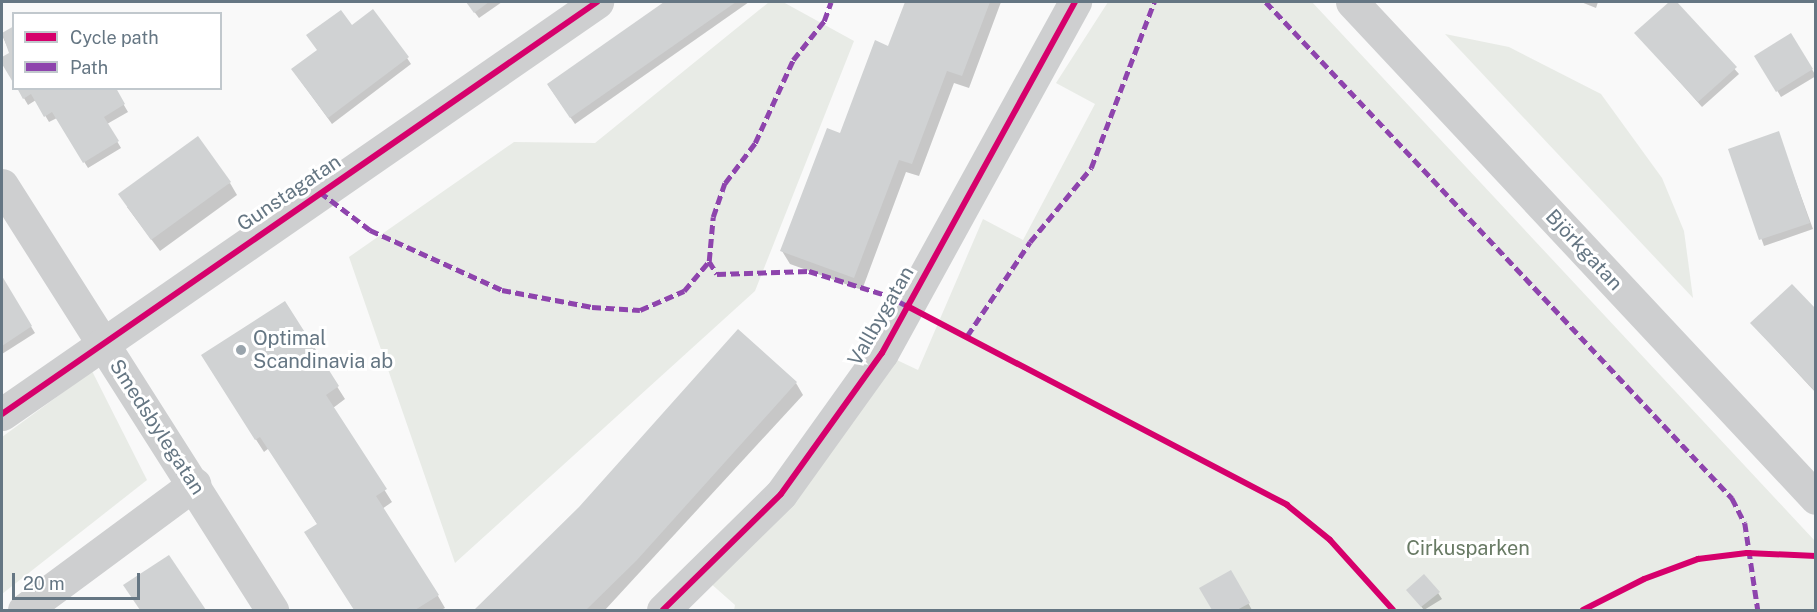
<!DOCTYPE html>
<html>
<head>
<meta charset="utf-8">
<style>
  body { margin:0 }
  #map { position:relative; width:1817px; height:612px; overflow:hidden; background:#f9f9f9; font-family:"Public Sans",sans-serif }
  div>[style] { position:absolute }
  .green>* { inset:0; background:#e8ebe6 }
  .shadow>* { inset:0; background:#0003 }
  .building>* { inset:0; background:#d0d2d3 }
  .minor>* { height:33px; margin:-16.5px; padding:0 16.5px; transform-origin:16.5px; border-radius:16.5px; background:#cecfd0 }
  .quiet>* { height:4.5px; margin-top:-2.25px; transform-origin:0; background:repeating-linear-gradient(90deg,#8e44ad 0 9px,transparent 0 13.5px) }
  .cycleway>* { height:6px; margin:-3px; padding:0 3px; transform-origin:3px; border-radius:3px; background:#d6006c }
  .dots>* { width:16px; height:16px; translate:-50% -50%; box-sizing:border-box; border:3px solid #fff; border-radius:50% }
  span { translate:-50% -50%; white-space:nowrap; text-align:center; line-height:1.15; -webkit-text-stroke:6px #fff; paint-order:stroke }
  .street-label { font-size:20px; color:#657683 }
  .poi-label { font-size:20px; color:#657683 }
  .left { translate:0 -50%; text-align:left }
  .park-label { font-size:20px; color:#687a64 }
  .frame { position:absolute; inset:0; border:3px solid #657683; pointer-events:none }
  .legend { position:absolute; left:12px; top:12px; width:210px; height:78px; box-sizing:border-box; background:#fff; border:2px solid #c1c8cd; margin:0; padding:8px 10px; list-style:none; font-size:18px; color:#657683 }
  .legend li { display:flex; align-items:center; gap:12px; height:30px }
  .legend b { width:30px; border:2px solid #c1c8cd }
  .scale { position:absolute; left:12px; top:573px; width:128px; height:27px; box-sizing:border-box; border:3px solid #657683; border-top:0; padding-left:8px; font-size:18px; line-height:21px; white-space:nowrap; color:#657683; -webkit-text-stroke:4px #fff; paint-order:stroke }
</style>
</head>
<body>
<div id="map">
  <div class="green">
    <i style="clip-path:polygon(769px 2px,783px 2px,854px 41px,755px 291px,455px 563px,349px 257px,514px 142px,595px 143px)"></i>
    <i style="clip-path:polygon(1108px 2px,1312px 2px,1815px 541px,1816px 610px,734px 610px,735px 605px,700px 574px,882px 353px,918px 370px,983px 219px,1023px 240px,1095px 104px,1056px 83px)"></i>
    <i style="clip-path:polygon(1445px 34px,1509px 47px,1601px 94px,1662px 178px,1684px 231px,1693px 298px)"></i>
    <i style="clip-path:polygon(92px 371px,147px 480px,2px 594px,2px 437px)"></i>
  </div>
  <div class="shadow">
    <i style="clip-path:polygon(467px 2px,502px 2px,479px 18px)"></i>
    <i style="clip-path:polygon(667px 2px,749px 2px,575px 124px,548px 85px)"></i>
    <i style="clip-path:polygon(906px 2px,1001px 2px,969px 88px,954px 83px,919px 176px,906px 172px,862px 290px,790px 264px,782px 251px,889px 48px)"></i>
    <i style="clip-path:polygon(1581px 2px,1598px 2px,1596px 8px)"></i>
    <i style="clip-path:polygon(1671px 2px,1675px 2px,1739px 74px,1702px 107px,1636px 33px)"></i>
    <i style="clip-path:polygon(351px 27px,407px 58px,411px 64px,332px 124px,297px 76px,318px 51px)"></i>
    <i style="clip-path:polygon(14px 28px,14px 81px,2px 61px,10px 53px,2px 35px)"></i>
    <i style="clip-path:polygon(1791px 35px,1816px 76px,1781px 97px,1756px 56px)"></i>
    <i style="clip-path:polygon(18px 88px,114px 88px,128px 112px,107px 124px,121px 148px,88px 168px,57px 118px,49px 122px,36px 100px,28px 105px)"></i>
    <i style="clip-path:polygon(1778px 133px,1813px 229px,1764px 246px,1730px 150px)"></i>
    <i style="clip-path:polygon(230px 183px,237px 195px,160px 251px,127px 207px)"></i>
    <i style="clip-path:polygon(2px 279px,35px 333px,2px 354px)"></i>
    <i style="clip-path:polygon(284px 303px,345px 399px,333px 408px,392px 502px,382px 509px,438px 596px,445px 608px,441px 610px,355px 610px,313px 545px,318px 525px,269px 448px,264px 452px,210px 368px)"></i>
    <i style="clip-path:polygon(1816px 311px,1816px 393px,1752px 324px)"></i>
    <i style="clip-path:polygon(796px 383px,803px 395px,605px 610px,476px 610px,580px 508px)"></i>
    <i style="clip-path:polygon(169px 557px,204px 610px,141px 610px,129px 592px)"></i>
    <i style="clip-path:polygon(1231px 572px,1252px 610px,1214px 610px,1201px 589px)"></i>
    <i style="clip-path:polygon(1408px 590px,1438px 593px,1442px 599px,1424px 610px)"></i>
  </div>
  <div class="building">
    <i style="clip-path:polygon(466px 2px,489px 2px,474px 13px)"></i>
    <i style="clip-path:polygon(664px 2px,736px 2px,570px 118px,547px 84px)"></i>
    <i style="clip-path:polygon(905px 2px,990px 2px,962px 76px,947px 71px,912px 164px,899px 160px,854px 278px,780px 251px,827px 128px,840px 133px,875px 40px,888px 46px)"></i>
    <i style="clip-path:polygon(1669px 2px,1677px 2px,1737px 67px,1698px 102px,1634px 33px)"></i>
    <i style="clip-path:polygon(373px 9px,409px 57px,328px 118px,291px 69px,317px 50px,306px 35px,341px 10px,352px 25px)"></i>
    <i style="clip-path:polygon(14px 26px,14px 84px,2px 64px,2px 57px,9px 53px,2px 33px)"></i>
    <i style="clip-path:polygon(1791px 33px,1813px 69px,1776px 92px,1754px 56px)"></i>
    <i style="clip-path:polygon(17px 88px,116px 88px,125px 104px,104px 117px,119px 141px,83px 163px,52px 112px,44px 117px,31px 94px,23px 99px)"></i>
    <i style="clip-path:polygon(1779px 131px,1810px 223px,1759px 240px,1728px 149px)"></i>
    <i style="clip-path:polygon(198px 136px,231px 182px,151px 240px,118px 194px)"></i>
    <i style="clip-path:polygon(2px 276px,32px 326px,2px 346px)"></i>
    <i style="clip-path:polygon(1792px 284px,1816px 309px,1816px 392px,1750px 323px)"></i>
    <i style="clip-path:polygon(285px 301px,339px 386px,326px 395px,387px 489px,376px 496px,439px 595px,415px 610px,354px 610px,304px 532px,317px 524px,260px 437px,255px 440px,201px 355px)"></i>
    <i style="clip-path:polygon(738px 329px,797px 382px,637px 560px,586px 610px,474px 610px,579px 507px)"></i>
    <i style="clip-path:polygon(169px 555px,206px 610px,140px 610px,123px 585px)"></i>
    <i style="clip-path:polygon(1231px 570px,1250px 603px,1237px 610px,1212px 610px,1199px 588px)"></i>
    <i style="clip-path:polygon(1424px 574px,1440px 592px,1421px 607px,1406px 590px)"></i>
  </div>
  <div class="minor">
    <i style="left:1352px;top:2px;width:679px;rotate:46.91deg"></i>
    <i style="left:2px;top:185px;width:504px;rotate:57.57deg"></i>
    <i style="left:2px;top:414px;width:724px;rotate:-34.7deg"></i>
    <i style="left:24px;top:610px;width:212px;rotate:-36.5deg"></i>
    <i style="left:663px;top:610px;width:165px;rotate:-44.5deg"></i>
    <i style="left:781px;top:494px;width:173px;rotate:-54.4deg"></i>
    <i style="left:882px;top:353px;width:401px;rotate:-61.2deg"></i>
  </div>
  <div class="quiet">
    <i style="left:1266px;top:2px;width:681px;rotate:46.79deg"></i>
    <i style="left:1732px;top:498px;width:28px;rotate:63deg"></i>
    <i style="left:1745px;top:523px;width:88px;rotate:81.5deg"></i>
    <i style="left:320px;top:192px;width:63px;rotate:37.2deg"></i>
    <i style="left:370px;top:230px;width:145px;rotate:24.4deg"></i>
    <i style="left:502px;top:290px;width:92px;rotate:10.7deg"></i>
    <i style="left:592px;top:307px;width:48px;rotate:3.6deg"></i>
    <i style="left:640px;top:310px;width:48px;rotate:-23.4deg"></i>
    <i style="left:684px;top:291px;width:39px;rotate:-50deg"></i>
    <i style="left:709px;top:261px;width:44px;rotate:-84.8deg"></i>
    <i style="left:713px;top:217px;width:36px;rotate:-71deg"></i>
    <i style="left:725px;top:183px;width:50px;rotate:-53.1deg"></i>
    <i style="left:755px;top:143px;width:91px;rotate:-65.4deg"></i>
    <i style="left:793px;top:60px;width:50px;rotate:-51.5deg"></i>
    <i style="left:824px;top:21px;width:20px;rotate:-70deg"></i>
    <i style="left:709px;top:261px;width:15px;rotate:58deg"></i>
    <i style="left:717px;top:274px;width:92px;rotate:-1.9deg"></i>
    <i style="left:809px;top:271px;width:81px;rotate:17.3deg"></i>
    <i style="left:886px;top:295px;width:27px;rotate:27deg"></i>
    <i style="left:967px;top:336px;width:113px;rotate:-56.2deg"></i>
    <i style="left:1030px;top:242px;width:96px;rotate:-50.5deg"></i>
    <i style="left:1091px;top:168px;width:178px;rotate:-69.2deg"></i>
  </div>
  <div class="cycleway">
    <i style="left:907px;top:306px;width:429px;rotate:27.6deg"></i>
    <i style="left:1287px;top:505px;width:55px;rotate:39.1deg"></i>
    <i style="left:1330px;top:540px;width:94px;rotate:48deg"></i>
    <i style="left:2px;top:414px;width:724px;rotate:-34.7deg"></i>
    <i style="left:663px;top:610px;width:165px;rotate:-44.5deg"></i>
    <i style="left:781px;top:494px;width:173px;rotate:-54.4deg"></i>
    <i style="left:882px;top:353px;width:401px;rotate:-61.2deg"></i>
    <i style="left:1583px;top:610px;width:68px;rotate:-26.9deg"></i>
    <i style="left:1644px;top:579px;width:58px;rotate:-20.3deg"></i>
    <i style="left:1698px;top:559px;width:49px;rotate:-7deg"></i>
    <i style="left:1747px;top:553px;width:69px;rotate:2.5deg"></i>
  </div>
  <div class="dots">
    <i style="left:241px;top:350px;background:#99a4ac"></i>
  </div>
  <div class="street-label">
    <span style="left:289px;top:193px;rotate:-34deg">Gunstagatan</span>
    <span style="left:1584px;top:250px;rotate:47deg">Björkgatan</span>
    <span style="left:881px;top:316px;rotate:-60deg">Vallbygatan</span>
    <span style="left:157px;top:427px;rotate:57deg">Smedsbylegatan</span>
  </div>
  <div class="poi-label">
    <span class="left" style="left:253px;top:350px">Optimal<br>Scandinavia ab</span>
  </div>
  <div class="park-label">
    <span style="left:1468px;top:548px">Cirkusparken</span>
  </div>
  <div class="frame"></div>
  <ul class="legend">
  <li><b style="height:8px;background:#d6006c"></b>Cycle path</li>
  <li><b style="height:8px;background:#8e44ad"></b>Path</li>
  </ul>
  <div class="scale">20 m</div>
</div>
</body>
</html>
